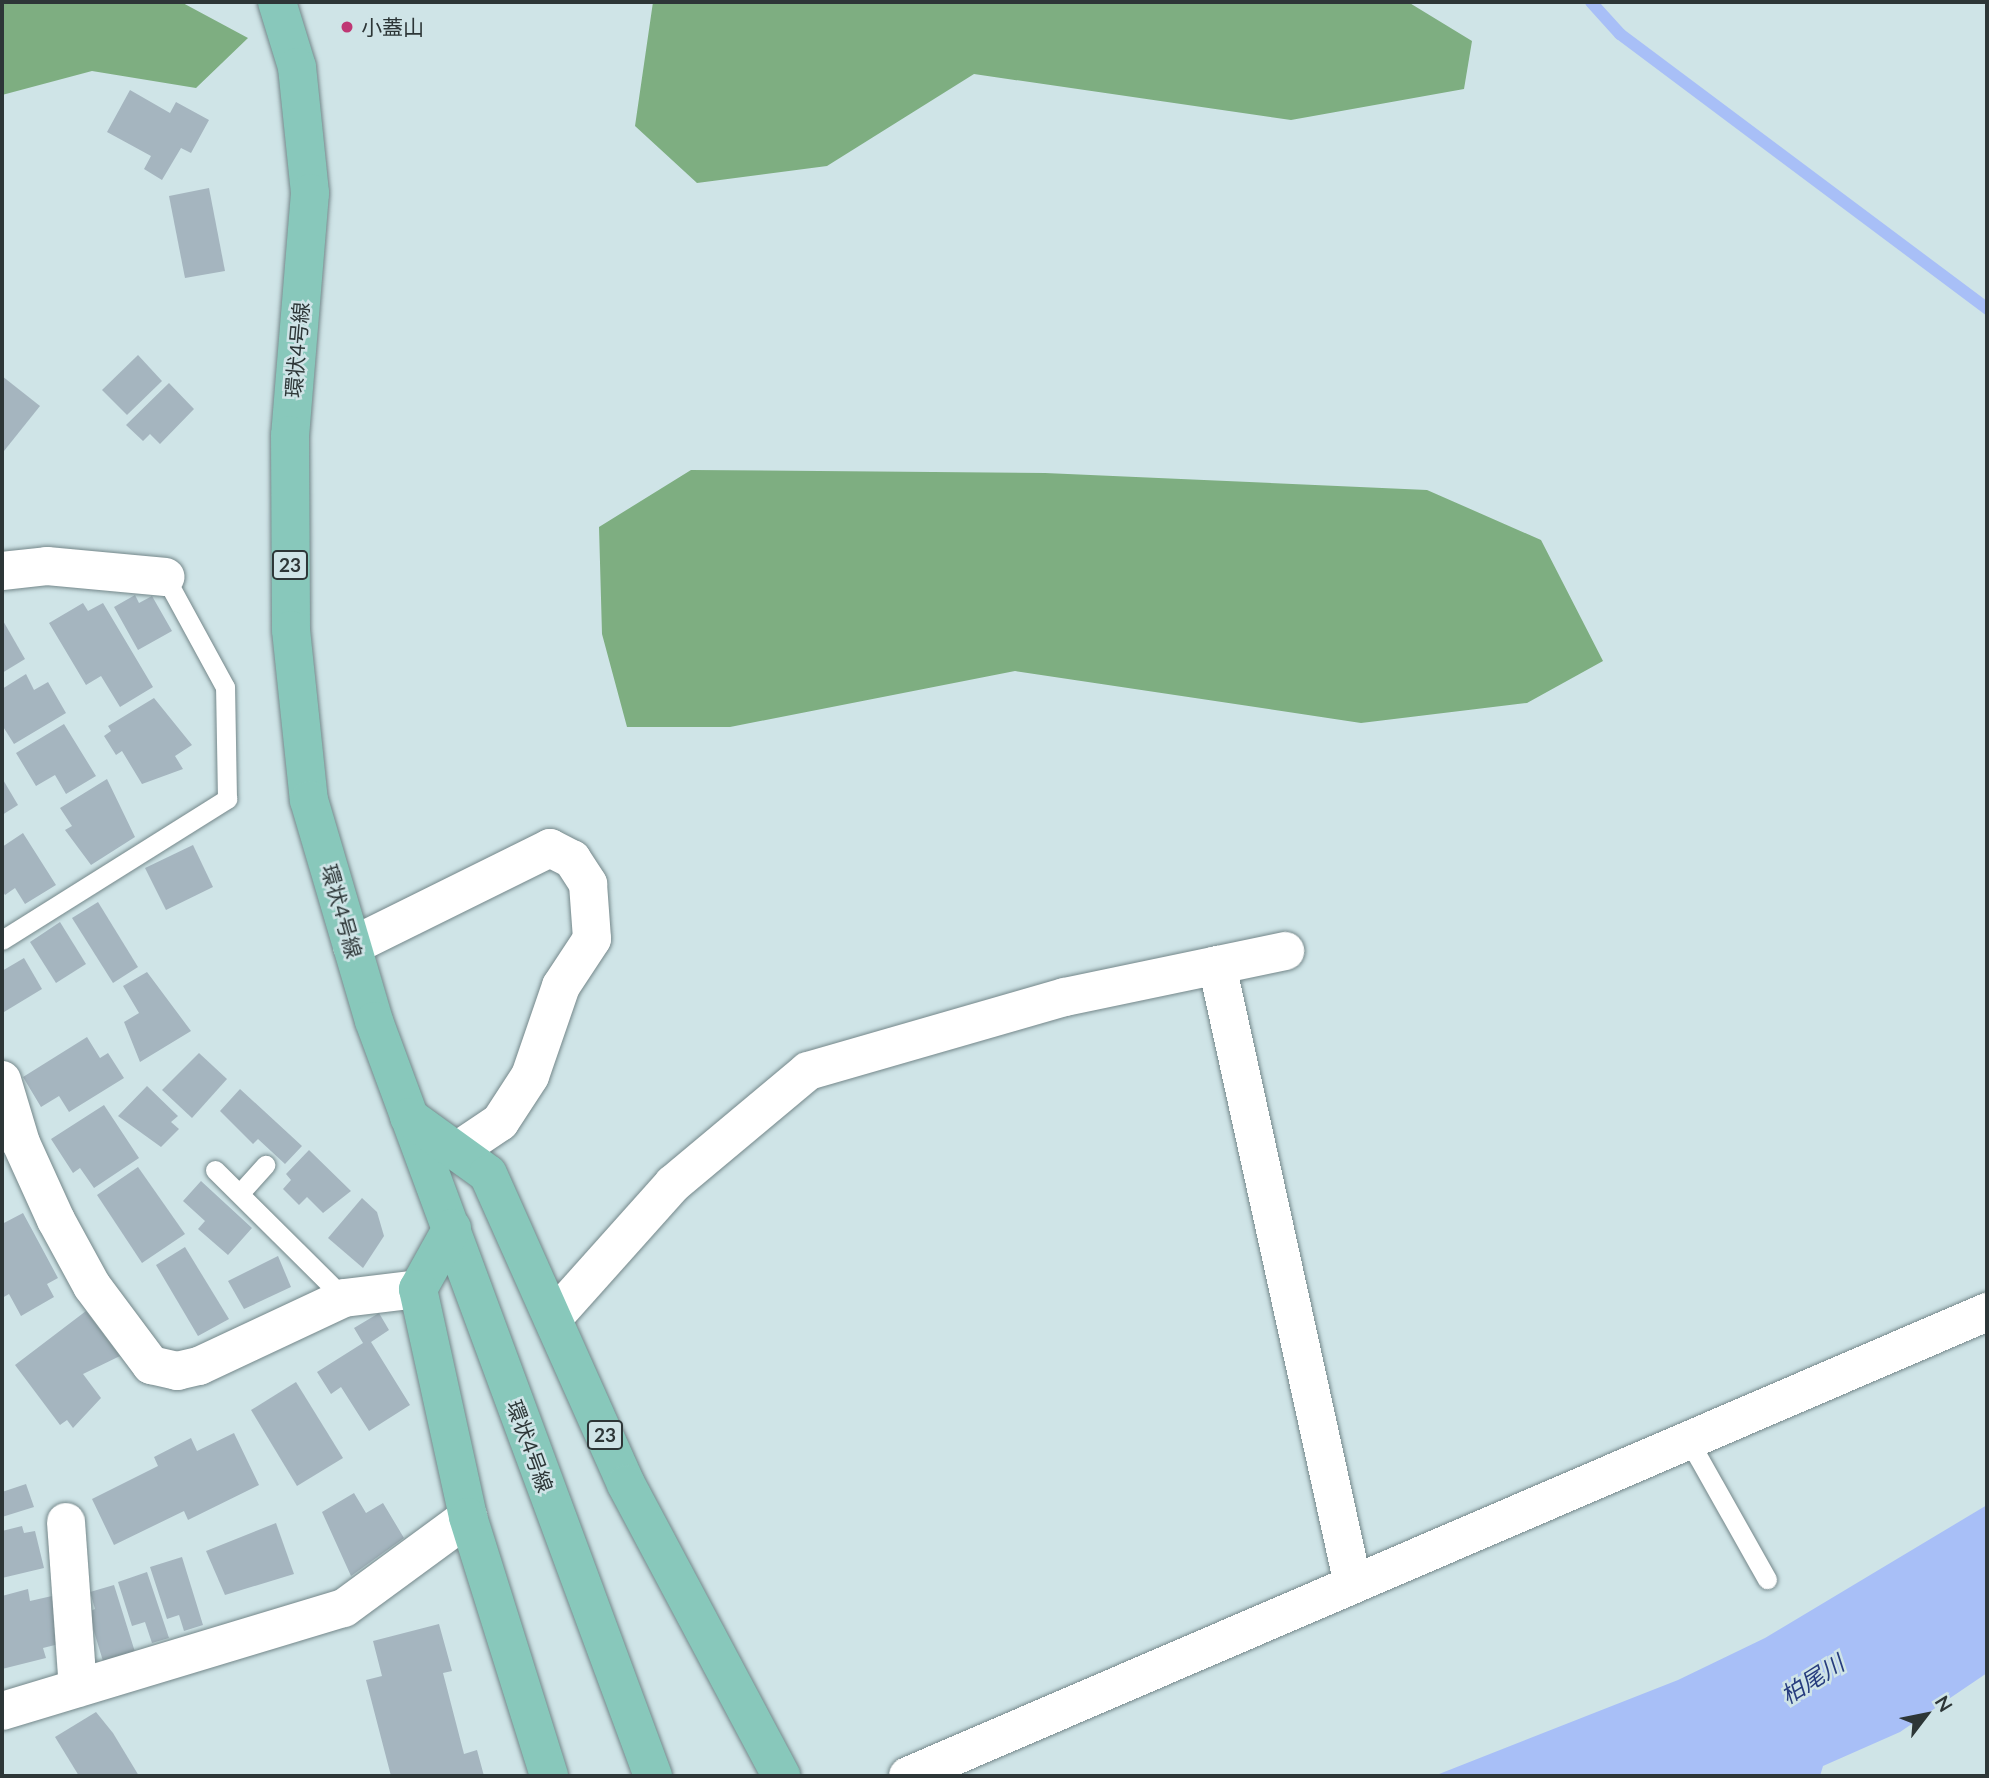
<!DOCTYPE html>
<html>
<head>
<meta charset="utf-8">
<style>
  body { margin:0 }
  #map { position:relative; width:1989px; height:1778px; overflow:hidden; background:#cfe4e7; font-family:Lato,"Noto Sans JP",sans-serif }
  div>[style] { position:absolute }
  .forest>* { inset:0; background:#7eae81 }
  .water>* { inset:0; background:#a8bff7 }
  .stream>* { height:12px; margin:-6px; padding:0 6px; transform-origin:6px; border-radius:6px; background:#a8bff7 }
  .building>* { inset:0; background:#a5b5bf }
  .roads { filter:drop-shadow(0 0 2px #74878a) drop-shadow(0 0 2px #74878a) }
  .service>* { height:19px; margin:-9.5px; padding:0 9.5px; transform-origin:9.5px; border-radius:9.5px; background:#fff }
  .minor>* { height:38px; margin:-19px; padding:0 19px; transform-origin:19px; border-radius:19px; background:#fff }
  .tertiary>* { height:38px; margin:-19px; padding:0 19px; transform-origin:19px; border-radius:19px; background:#fff }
  .primary>* { height:38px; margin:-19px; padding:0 19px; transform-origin:19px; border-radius:19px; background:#88c8bb }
  .dots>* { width:19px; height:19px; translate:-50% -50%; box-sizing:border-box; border:4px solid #cfe4e7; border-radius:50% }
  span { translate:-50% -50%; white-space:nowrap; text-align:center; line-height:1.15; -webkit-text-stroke:5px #cfe4e7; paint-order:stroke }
  .shield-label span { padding:2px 5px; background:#cfe4e7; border:2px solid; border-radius:5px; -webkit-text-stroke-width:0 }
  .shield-label { font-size:19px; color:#2d3637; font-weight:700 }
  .poi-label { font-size:21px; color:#2d3637 }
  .left { translate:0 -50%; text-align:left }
  .street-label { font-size:21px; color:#2d3637 }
  .water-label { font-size:23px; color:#273d7e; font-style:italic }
  .frame { position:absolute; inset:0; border:4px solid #2d3637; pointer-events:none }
  .north { position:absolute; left:1891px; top:1680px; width:70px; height:70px; -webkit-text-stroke:5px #cfe4e7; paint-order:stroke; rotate:58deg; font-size:19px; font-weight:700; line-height:28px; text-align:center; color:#2d3637 }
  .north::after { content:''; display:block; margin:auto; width:24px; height:32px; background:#2d3637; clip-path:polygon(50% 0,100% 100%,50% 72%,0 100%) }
</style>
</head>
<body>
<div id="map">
  <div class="forest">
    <i style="clip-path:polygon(2px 2px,181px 2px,248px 38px,196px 88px,92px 71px,2px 95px)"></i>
    <i style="clip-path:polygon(653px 2px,1408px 2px,1472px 41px,1464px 89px,1291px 120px,974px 74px,827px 166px,697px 183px,635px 126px)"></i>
    <i style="clip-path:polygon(691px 470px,1045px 473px,1427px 490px,1541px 540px,1603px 661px,1527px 703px,1361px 723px,1015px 671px,730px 727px,627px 727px,602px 634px,599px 527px)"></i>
  </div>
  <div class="water">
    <i style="clip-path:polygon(1987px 1505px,1987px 1673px,1900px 1732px,1823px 1766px,1820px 1776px,1434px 1776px,1678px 1680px,1765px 1638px)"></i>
  </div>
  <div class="stream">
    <i style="left:1591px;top:2px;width:43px;rotate:47.8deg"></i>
    <i style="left:1620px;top:34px;width:459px;rotate:36.8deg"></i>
  </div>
  <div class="building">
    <i style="clip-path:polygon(130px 90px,170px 113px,176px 102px,209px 120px,191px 153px,181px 148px,162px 180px,144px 169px,151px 156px,107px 132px)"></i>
    <i style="clip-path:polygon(209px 188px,225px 271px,185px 278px,169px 196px)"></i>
    <i style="clip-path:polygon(138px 355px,162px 381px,127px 415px,102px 390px)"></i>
    <i style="clip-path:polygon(2px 376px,40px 406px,4px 451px,2px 449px)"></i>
    <i style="clip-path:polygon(169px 383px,194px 409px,160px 444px,150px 434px,143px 441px,126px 425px)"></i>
    <i style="clip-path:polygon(135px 595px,139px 603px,152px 596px,172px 631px,138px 650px,114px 607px)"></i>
    <i style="clip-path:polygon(83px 603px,88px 611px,103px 603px,153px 687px,120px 707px,101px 676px,86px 685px,49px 623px)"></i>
    <i style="clip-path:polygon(2px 619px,25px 659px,2px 673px)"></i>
    <i style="clip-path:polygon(26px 674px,34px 690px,48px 682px,66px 713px,14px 744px,2px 725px,2px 689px)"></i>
    <i style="clip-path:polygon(154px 698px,192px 745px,175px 756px,183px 769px,142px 784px,122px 751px,116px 755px,104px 736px,111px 731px,108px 726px)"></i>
    <i style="clip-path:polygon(64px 724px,96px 776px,66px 794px,55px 775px,36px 786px,16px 753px)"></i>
    <i style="clip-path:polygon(2px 778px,18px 805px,2px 815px)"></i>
    <i style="clip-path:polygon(107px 779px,135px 837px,91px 865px,65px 830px,72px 826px,60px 808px)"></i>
    <i style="clip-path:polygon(23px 833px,56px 885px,25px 904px,15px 888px,5px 895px,2px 890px,2px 847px)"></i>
    <i style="clip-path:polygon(193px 845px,213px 887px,166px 910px,145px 868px)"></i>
    <i style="clip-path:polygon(98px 902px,138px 967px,113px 983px,72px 918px)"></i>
    <i style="clip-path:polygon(60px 922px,86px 964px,56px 983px,30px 942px)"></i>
    <i style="clip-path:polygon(24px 958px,42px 989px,4px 1012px,2px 971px)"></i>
    <i style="clip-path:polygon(147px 972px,191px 1031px,140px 1062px,124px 1022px,139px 1013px,123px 986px)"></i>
    <i style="clip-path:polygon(87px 1037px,100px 1058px,108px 1053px,124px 1078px,69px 1112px,59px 1096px,41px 1107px,23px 1077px)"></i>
    <i style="clip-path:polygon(199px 1053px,227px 1079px,192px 1118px,162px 1090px)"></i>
    <i style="clip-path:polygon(147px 1086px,178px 1116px,171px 1122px,179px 1129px,161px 1147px,118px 1116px)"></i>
    <i style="clip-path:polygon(240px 1089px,302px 1146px,285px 1164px,258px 1139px,253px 1144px,220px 1111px)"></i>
    <i style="clip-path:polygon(104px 1105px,139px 1158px,94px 1188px,80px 1168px,73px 1173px,51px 1139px)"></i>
    <i style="clip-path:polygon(309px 1150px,351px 1191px,323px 1213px,307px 1197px,299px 1205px,283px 1189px,291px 1180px,286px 1174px)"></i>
    <i style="clip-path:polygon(138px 1167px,185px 1234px,142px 1263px,97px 1195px)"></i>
    <i style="clip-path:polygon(201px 1181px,252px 1228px,228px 1255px,198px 1229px,205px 1221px,183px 1201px)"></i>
    <i style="clip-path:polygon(362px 1198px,377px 1212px,384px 1236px,363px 1268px,328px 1238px)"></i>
    <i style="clip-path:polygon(23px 1213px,58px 1278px,47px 1284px,54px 1297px,21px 1316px,9px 1294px,2px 1298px,2px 1224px)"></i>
    <i style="clip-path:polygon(185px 1247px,229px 1319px,198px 1336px,156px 1265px)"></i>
    <i style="clip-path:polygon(278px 1256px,291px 1287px,244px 1309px,228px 1281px)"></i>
    <i style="clip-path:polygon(86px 1311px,120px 1356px,83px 1374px,101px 1398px,73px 1428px,67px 1420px,60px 1425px,15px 1365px)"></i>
    <i style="clip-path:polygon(379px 1313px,389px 1330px,371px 1342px,410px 1405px,369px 1431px,341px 1387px,331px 1394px,317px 1372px,363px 1343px,354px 1328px)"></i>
    <i style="clip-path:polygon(296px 1382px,343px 1458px,297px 1486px,251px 1410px)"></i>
    <i style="clip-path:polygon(234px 1433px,259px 1485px,188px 1520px,184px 1511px,114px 1545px,92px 1499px,158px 1466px,154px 1457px,191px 1438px,197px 1451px)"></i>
    <i style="clip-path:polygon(26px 1484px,34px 1507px,2px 1517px,2px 1492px)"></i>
    <i style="clip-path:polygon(354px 1493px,366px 1513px,383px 1503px,404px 1538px,351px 1576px,322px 1512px)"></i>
    <i style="clip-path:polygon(276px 1523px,294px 1574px,225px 1595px,206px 1551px)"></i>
    <i style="clip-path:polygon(22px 1526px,24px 1533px,35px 1531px,44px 1568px,2px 1578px,2px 1531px)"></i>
    <i style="clip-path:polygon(182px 1557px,203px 1625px,184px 1631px,179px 1615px,167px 1619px,150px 1567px)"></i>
    <i style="clip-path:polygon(147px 1572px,169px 1638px,152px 1643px,145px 1622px,132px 1626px,118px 1582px)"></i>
    <i style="clip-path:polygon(114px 1585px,135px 1652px,103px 1661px,88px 1612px,95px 1609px,90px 1592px)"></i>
    <i style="clip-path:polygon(28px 1589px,30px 1601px,52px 1596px,59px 1644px,43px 1648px,46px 1658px,2px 1669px,2px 1596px)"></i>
    <i style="clip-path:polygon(439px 1624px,452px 1671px,443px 1673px,464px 1754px,477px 1750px,484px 1776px,391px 1776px,366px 1680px,382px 1676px,373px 1641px)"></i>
    <i style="clip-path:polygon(96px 1712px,113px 1733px,139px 1776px,79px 1776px,55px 1737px)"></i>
  </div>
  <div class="roads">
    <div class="service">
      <i style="left:2px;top:940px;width:266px;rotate:-32.1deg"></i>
      <i style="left:227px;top:799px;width:112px;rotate:-91deg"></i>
      <i style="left:225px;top:687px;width:125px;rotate:-118.6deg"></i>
      <i style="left:215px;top:1170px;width:182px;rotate:44.8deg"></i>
      <i style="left:240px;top:1193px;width:38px;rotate:-48deg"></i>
      <i style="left:1688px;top:1439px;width:161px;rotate:60.6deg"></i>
    </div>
    <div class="minor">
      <i style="left:2px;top:571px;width:45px;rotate:-6.3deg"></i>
      <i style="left:47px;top:566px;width:119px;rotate:5.3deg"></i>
      <i style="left:352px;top:946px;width:221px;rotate:-26.3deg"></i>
      <i style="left:550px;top:848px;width:25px;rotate:27deg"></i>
      <i style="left:572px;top:859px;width:30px;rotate:57deg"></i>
      <i style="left:588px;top:884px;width:55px;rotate:85.8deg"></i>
      <i style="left:592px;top:939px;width:56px;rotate:123.4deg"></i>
      <i style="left:561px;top:986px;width:95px;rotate:109deg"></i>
      <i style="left:530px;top:1076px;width:55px;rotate:123.1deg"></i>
      <i style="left:500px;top:1122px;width:48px;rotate:146deg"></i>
      <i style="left:1217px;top:965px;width:630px;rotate:77.62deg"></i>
      <i style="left:2px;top:1080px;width:66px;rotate:73.2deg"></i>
      <i style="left:21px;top:1143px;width:85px;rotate:65.6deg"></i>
      <i style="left:56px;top:1220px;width:75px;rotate:61.4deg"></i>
      <i style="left:92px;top:1286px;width:99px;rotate:53.2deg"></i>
      <i style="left:151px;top:1365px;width:27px;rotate:13deg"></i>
      <i style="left:177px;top:1371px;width:23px;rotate:-13deg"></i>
      <i style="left:199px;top:1366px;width:160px;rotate:-25.1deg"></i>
      <i style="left:344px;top:1298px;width:75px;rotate:-6.9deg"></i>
      <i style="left:555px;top:1316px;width:177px;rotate:-48.2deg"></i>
      <i style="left:673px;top:1184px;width:176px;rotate:-39.9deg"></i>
      <i style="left:808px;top:1071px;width:267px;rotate:-16.1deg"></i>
      <i style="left:1065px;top:997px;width:225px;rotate:-11.8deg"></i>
      <i style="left:66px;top:1522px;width:166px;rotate:85.9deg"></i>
      <i style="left:2px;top:1711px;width:357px;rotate:-16.8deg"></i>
      <i style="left:344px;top:1608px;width:154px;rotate:-36.3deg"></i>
    </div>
    <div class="tertiary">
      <i style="left:908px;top:1776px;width:1175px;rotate:-23.27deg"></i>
    </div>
    <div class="primary">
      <i style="left:277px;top:2px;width:68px;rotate:72.9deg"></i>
      <i style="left:297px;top:67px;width:127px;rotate:84.1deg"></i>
      <i style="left:310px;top:193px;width:243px;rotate:94.7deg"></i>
      <i style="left:290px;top:435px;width:195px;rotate:89.7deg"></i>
      <i style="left:291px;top:630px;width:171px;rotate:84deg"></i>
      <i style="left:309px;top:800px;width:230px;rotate:73.6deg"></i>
      <i style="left:374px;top:1021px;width:805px;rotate:69.72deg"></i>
      <i style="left:409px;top:1117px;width:97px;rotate:35.8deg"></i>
      <i style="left:488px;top:1174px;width:339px;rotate:66deg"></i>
      <i style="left:626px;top:1484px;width:331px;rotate:62deg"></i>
      <i style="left:452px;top:1228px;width:70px;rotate:119.1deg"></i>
      <i style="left:418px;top:1289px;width:233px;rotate:77.6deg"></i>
      <i style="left:468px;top:1517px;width:271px;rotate:72.6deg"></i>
    </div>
  </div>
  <div class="dots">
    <i style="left:347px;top:27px;background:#bf3774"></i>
  </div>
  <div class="shield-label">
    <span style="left:290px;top:565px">23</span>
    <span style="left:605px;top:1435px">23</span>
  </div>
  <div class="poi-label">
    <span class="left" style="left:361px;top:27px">小蓋山</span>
  </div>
  <div class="street-label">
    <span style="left:297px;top:350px;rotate:-85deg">環状4号線</span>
    <span style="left:342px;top:911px;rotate:74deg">環状4号線</span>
    <span style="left:530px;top:1446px;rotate:70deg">環状4号線</span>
  </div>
  <div class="water-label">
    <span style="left:1812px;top:1679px;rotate:-32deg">柏尾川</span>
  </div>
  <div class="frame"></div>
  <div class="north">N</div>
</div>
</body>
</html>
